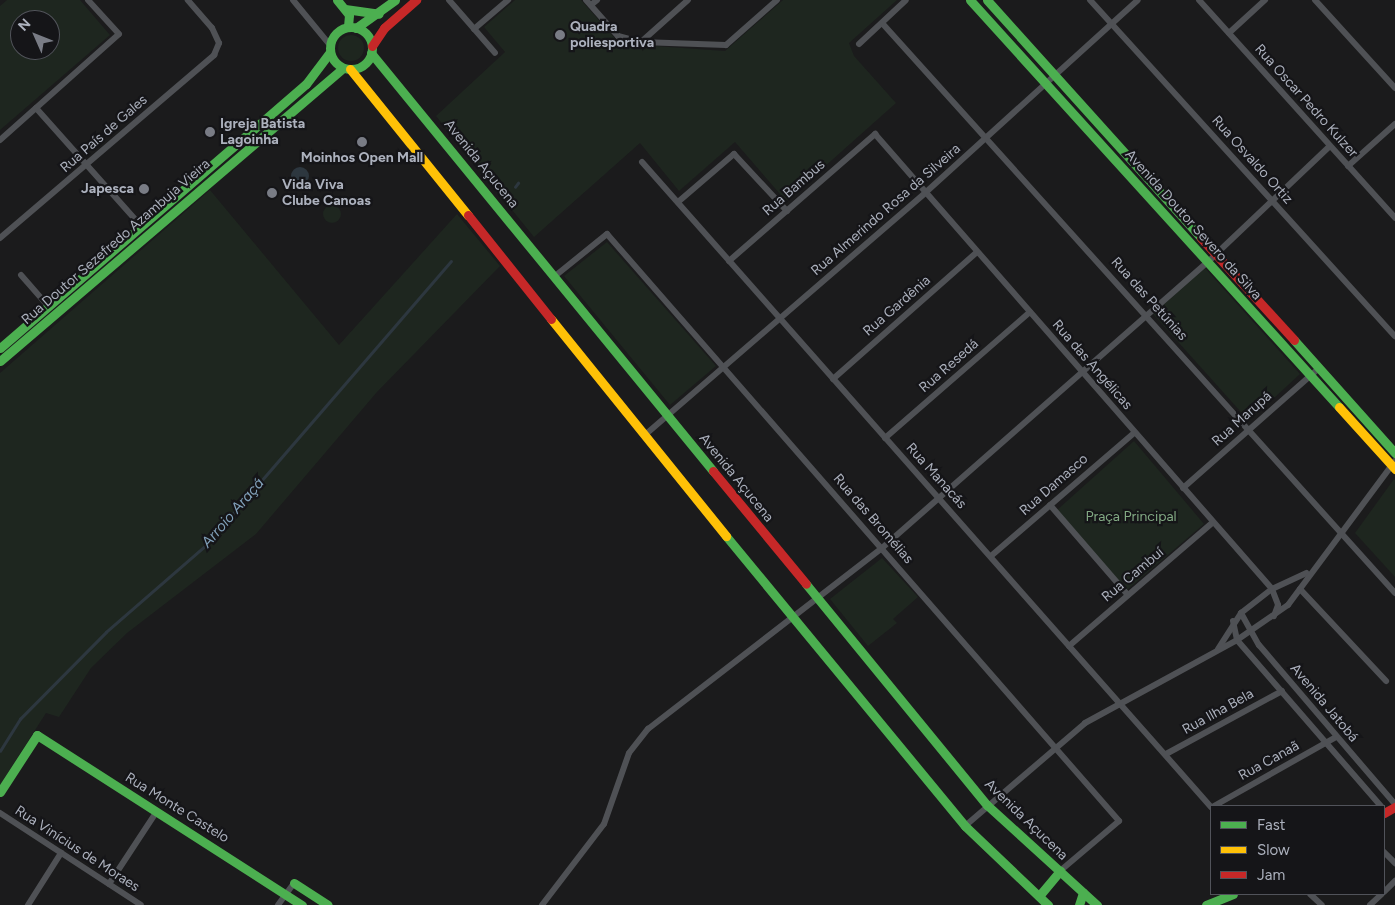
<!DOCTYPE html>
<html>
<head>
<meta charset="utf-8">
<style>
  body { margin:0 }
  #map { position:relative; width:1395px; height:905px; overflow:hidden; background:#1b1b1c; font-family:Figtree,sans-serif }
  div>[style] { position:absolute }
  .green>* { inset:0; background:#1e261f }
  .round { border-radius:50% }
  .water>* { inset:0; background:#2d373f }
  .stream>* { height:2.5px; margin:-1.25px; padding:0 1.25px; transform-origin:1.25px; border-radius:1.25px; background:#2d373f }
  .street>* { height:6px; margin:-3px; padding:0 3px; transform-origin:3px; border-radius:3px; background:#4f5155 }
  .fast>* { height:9px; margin:-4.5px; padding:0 4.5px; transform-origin:4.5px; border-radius:4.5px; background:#4caf50 }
  .fast>.ring { margin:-4.5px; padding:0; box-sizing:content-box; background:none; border:9px solid #4caf50; border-radius:50% }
  .slow>* { height:9px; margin:-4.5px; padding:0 4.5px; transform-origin:4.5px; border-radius:4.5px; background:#ffc107 }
  .jam>* { height:9px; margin:-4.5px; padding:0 4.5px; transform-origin:4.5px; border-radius:4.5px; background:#c62828 }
  .dots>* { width:14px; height:14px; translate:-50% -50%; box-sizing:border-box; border:2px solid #151518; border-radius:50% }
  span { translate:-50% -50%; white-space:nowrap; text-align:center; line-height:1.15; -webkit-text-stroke:4.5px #151518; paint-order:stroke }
  .poi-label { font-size:14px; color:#acb1bd; font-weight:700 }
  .left { translate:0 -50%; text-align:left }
  .right { translate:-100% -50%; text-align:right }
  .street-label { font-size:14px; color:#acb1bd }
  .park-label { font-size:14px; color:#82a983 }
  .water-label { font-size:15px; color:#81a0b9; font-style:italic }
  .legend { position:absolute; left:1210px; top:805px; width:175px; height:90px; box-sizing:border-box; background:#151518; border:1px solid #51535a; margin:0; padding:6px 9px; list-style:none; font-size:15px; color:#acb1bd }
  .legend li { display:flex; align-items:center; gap:10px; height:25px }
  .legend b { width:25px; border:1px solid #51535a }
  .north { position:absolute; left:10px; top:10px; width:50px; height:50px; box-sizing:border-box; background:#151518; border:1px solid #51535a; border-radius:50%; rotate:314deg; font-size:14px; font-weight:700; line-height:20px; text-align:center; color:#acb1bd }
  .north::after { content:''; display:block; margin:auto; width:18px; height:22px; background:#797c85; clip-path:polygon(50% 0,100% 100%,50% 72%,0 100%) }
</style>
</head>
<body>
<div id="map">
  <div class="green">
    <i style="clip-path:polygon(evenodd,7px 0,80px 0,110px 35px,0 130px,0 6px,7px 0,20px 20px,50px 20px,50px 50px,20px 50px,20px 20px)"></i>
    <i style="clip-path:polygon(515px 0,581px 0,618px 42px,627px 44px,725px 51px,783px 0,897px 0,849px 43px,854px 56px,896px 103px,786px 201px,735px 142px,679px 191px,640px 143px,534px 237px,436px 116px,505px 52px,484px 27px)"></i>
    <i class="round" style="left:338px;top:35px;width:26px;height:26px"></i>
    <i style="clip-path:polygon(210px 190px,339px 345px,457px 214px,500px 266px,377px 392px,256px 534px,127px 633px,91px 668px,59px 717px,46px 713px,0 785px,0 373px)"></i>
    <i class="round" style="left:323px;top:205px;width:18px;height:18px"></i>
    <i style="clip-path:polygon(607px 242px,716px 366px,670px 405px,564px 276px)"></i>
    <i style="clip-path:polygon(1205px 268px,1300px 374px,1249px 421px,1153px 314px)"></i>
    <i style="clip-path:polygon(1134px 441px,1204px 524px,1127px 590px,1057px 510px)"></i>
    <i style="clip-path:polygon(1394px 479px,1395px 480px,1395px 577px,1355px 533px)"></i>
    <i style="clip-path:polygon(882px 558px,918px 597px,893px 619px,897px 623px,868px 646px,830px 599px)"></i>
  </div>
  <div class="water">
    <i class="round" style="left:291px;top:167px;width:18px;height:18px"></i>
  </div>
  <div class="stream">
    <i style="left:515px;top:187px;width:5px;rotate:-53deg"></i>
    <i style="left:0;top:751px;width:38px;rotate:-58deg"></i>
    <i style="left:20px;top:719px;width:122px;rotate:-45.3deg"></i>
    <i style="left:106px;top:632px;width:131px;rotate:-41deg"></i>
    <i style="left:205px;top:546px;width:376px;rotate:-49.2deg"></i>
  </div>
  <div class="street">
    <i style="left:293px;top:0;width:58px;rotate:50.6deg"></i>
    <i style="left:449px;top:0;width:70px;rotate:49deg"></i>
    <i style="left:586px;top:0;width:48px;rotate:48.4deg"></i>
    <i style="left:618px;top:36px;width:24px;rotate:15deg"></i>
    <i style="left:641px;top:42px;width:85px;rotate:2deg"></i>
    <i style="left:726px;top:45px;width:68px;rotate:-41.4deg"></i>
    <i style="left:1090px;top:0;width:454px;rotate:47.8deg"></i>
    <i style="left:1199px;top:0;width:293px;rotate:48deg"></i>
    <i style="left:1315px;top:0;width:119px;rotate:47.7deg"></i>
    <i style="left:591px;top:5px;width:8px;rotate:-40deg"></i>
    <i style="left:882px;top:23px;width:767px;rotate:48.01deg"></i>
    <i style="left:474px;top:29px;width:45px;rotate:-40.5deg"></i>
    <i style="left:1229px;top:33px;width:49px;rotate:-42.5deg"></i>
    <i style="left:641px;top:42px;width:63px;rotate:-41.8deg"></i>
    <i style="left:859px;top:44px;width:64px;rotate:-43.1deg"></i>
    <i style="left:36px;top:108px;width:158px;rotate:48.3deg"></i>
    <i style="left:0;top:140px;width:159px;rotate:-41.7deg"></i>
    <i style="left:119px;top:34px;width:46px;rotate:-132.4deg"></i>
    <i style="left:642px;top:162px;width:860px;rotate:48.58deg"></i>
    <i style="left:1348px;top:166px;width:63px;rotate:-41.8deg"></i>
    <i style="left:678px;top:202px;width:74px;rotate:-40.6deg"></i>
    <i style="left:734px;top:154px;width:78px;rotate:47.1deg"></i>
    <i style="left:0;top:238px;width:282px;rotate:-40.5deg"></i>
    <i style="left:214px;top:55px;width:13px;rotate:-67deg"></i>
    <i style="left:219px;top:43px;width:17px;rotate:-115deg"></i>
    <i style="left:212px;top:28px;width:37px;rotate:-131deg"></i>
    <i style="left:729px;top:261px;width:194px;rotate:-41deg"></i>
    <i style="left:875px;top:134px;width:604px;rotate:48.89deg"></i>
    <i style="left:1272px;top:589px;width:17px;rotate:69deg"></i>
    <i style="left:1278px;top:605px;width:12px;rotate:110deg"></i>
    <i style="left:21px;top:275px;width:41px;rotate:48.9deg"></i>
    <i style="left:555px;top:276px;width:67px;rotate:-38.9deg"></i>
    <i style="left:607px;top:234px;width:779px;rotate:48.9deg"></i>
    <i style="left:1119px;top:821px;width:77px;rotate:139.7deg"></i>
    <i style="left:833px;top:379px;width:192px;rotate:-41.4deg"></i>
    <i style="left:646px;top:434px;width:369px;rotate:-40.8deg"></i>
    <i style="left:925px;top:193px;width:287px;rotate:-42.2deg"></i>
    <i style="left:885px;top:438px;width:192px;rotate:-41deg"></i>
    <i style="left:1183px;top:488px;width:180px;rotate:-41.4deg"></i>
    <i style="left:1050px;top:505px;width:119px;rotate:49.1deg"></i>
    <i style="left:991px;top:556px;width:189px;rotate:-40.7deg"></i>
    <i style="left:1300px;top:589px;width:126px;rotate:46.9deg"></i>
    <i style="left:1241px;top:613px;width:37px;rotate:61deg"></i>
    <i style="left:1259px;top:645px;width:209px;rotate:49.5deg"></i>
    <i style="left:1233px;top:621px;width:19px;rotate:78deg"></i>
    <i style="left:1237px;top:640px;width:220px;rotate:49.1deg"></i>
    <i style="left:1069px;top:646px;width:190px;rotate:-40.7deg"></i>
    <i style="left:1218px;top:649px;width:43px;rotate:-57.4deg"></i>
    <i style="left:1241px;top:613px;width:39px;rotate:-38deg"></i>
    <i style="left:1272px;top:589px;width:38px;rotate:-25deg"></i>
    <i style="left:1166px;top:754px;width:132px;rotate:-28.5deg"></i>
    <i style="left:1214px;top:806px;width:140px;rotate:-29.5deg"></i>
    <i style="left:0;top:813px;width:168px;rotate:33.1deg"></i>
    <i style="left:965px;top:826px;width:158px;rotate:-40.6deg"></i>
    <i style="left:1085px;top:723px;width:173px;rotate:-28.6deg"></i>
    <i style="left:1237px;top:640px;width:62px;rotate:-34.5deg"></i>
    <i style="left:1288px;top:605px;width:179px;rotate:-53.4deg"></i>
    <i style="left:1384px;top:852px;width:16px;rotate:45deg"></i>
    <i style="left:109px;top:884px;width:87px;rotate:-56.7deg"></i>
    <i style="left:1384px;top:892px;width:16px;rotate:-45deg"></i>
    <i style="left:1310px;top:894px;width:16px;rotate:43deg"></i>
    <i style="left:28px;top:905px;width:62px;rotate:-57.6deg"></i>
    <i style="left:278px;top:905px;width:27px;rotate:-54deg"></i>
    <i style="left:542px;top:905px;width:102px;rotate:-52.6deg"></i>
    <i style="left:604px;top:824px;width:75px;rotate:-70.6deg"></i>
    <i style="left:629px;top:753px;width:31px;rotate:-52deg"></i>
    <i style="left:648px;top:729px;width:296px;rotate:-37.7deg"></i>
    <i style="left:882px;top:548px;width:444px;rotate:-41.3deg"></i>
    <i style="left:1215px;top:255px;width:158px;rotate:-43.5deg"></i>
    <i style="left:1370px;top:905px;width:16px;rotate:-43deg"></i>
  </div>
  <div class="fast">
    <i style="left:337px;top:0;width:19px;rotate:51deg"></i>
    <i style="left:349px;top:15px;width:12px;rotate:95deg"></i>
    <i style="left:970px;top:0;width:549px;rotate:47.8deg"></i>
    <i style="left:987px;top:0;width:320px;rotate:48deg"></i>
    <i style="left:345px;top:9px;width:34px;rotate:8deg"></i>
    <i class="ring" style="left:330px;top:27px;width:33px;height:33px"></i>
    <i style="left:356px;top:28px;width:48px;rotate:-35.7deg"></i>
    <i style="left:371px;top:53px;width:540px;rotate:50.71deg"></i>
    <i style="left:1294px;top:340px;width:152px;rotate:48.2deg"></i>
    <i style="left:0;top:348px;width:404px;rotate:-40.8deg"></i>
    <i style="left:306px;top:84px;width:40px;rotate:-53deg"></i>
    <i style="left:0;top:361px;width:451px;rotate:-40.5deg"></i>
    <i style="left:726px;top:536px;width:376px;rotate:50.5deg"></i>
    <i style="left:965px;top:826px;width:115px;rotate:43.6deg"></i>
    <i style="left:806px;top:584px;width:286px;rotate:50.7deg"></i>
    <i style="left:987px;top:805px;width:149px;rotate:42.3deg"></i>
    <i style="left:0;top:792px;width:68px;rotate:-57deg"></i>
    <i style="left:37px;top:735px;width:315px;rotate:32.7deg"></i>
    <i style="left:294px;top:883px;width:40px;rotate:32.9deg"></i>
    <i style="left:1039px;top:896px;width:33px;rotate:-50deg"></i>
    <i style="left:1079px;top:905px;width:13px;rotate:-72deg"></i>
    <i style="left:1206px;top:905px;width:29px;rotate:-22deg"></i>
  </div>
  <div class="slow">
    <i style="left:350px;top:69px;width:188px;rotate:51.1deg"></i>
    <i style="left:551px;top:319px;width:279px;rotate:51.1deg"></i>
    <i style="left:1339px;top:407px;width:84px;rotate:47.9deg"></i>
  </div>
  <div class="jam">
    <i style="left:372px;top:46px;width:22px;rotate:-56deg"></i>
    <i style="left:384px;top:28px;width:43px;rotate:-41.2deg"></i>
    <i style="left:468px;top:215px;width:133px;rotate:51.4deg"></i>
    <i style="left:1201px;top:238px;width:138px;rotate:47.6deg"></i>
    <i style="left:713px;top:471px;width:146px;rotate:50.5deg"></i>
    <i style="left:1384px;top:813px;width:13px;rotate:-29deg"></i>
  </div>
  <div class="dots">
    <i style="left:560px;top:35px;background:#797c85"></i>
    <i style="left:210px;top:132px;background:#797c85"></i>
    <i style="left:362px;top:142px;background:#797c85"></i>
    <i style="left:144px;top:189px;background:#797c85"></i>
    <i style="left:272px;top:193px;background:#797c85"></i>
  </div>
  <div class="poi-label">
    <span class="left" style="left:570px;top:35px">Quadra<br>poliesportiva</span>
    <span class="left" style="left:220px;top:132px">Igreja Batista<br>Lagoinha</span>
    <span style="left:362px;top:158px">Moinhos Open Mall</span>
    <span class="left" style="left:282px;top:193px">Vida Viva<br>Clube Canoas</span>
    <span class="right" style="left:134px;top:189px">Japesca</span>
  </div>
  <div class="street-label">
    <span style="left:1306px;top:101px;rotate:48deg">Rua Oscar Pedro Kulzer</span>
    <span style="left:104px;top:134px;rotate:-41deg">Rua País de Gales</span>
    <span style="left:1252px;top:160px;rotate:48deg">Rua Osvaldo Ortiz</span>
    <span style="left:481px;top:164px;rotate:51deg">Avenida Açucena</span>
    <span style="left:794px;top:188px;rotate:-41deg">Rua Bambus</span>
    <span style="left:886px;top:210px;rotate:-41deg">Rua Almerindo Rosa da Silveira</span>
    <span style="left:1193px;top:225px;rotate:48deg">Avenida Doutor Severo da Silva</span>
    <span style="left:116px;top:242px;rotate:-41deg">Rua Doutor Sezefredo Azambuja Vieira</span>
    <span style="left:1149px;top:299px;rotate:48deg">Rua das Petúnias</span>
    <span style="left:897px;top:306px;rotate:-41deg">Rua Gardênia</span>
    <span style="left:1092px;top:365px;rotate:49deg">Rua das Angélicas</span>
    <span style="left:949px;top:366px;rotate:-41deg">Rua Resedá</span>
    <span style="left:1242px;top:419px;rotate:-42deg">Rua Marupá</span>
    <span style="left:936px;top:476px;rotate:48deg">Rua Manacás</span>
    <span style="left:736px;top:478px;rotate:51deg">Avenida Açucena</span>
    <span style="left:1054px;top:485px;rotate:-41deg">Rua Damasco</span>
    <span style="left:873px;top:519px;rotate:49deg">Rua das Bromélias</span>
    <span style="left:1133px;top:575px;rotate:-40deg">Rua Cambuí</span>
    <span style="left:1324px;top:703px;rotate:50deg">Avenida Jatobá</span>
    <span style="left:1218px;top:712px;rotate:-29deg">Rua Ilha Bela</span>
    <span style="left:1269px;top:761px;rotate:-29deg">Rua Canaã</span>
    <span style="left:177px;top:808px;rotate:32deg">Rua Monte Castelo</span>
    <span style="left:1026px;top:820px;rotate:44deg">Avenida Açucena</span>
    <span style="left:77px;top:849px;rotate:33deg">Rua Vinícius de Moraes</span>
  </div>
  <div class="park-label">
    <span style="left:1131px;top:517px">Praça Principal</span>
  </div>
  <div class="water-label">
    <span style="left:233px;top:513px;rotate:-49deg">Arroio Araçá</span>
  </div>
  <ul class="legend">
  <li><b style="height:6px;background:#4caf50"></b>Fast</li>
  <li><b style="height:6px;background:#ffc107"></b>Slow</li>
  <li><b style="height:6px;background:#c62828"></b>Jam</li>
  </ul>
  <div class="north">N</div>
</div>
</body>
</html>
